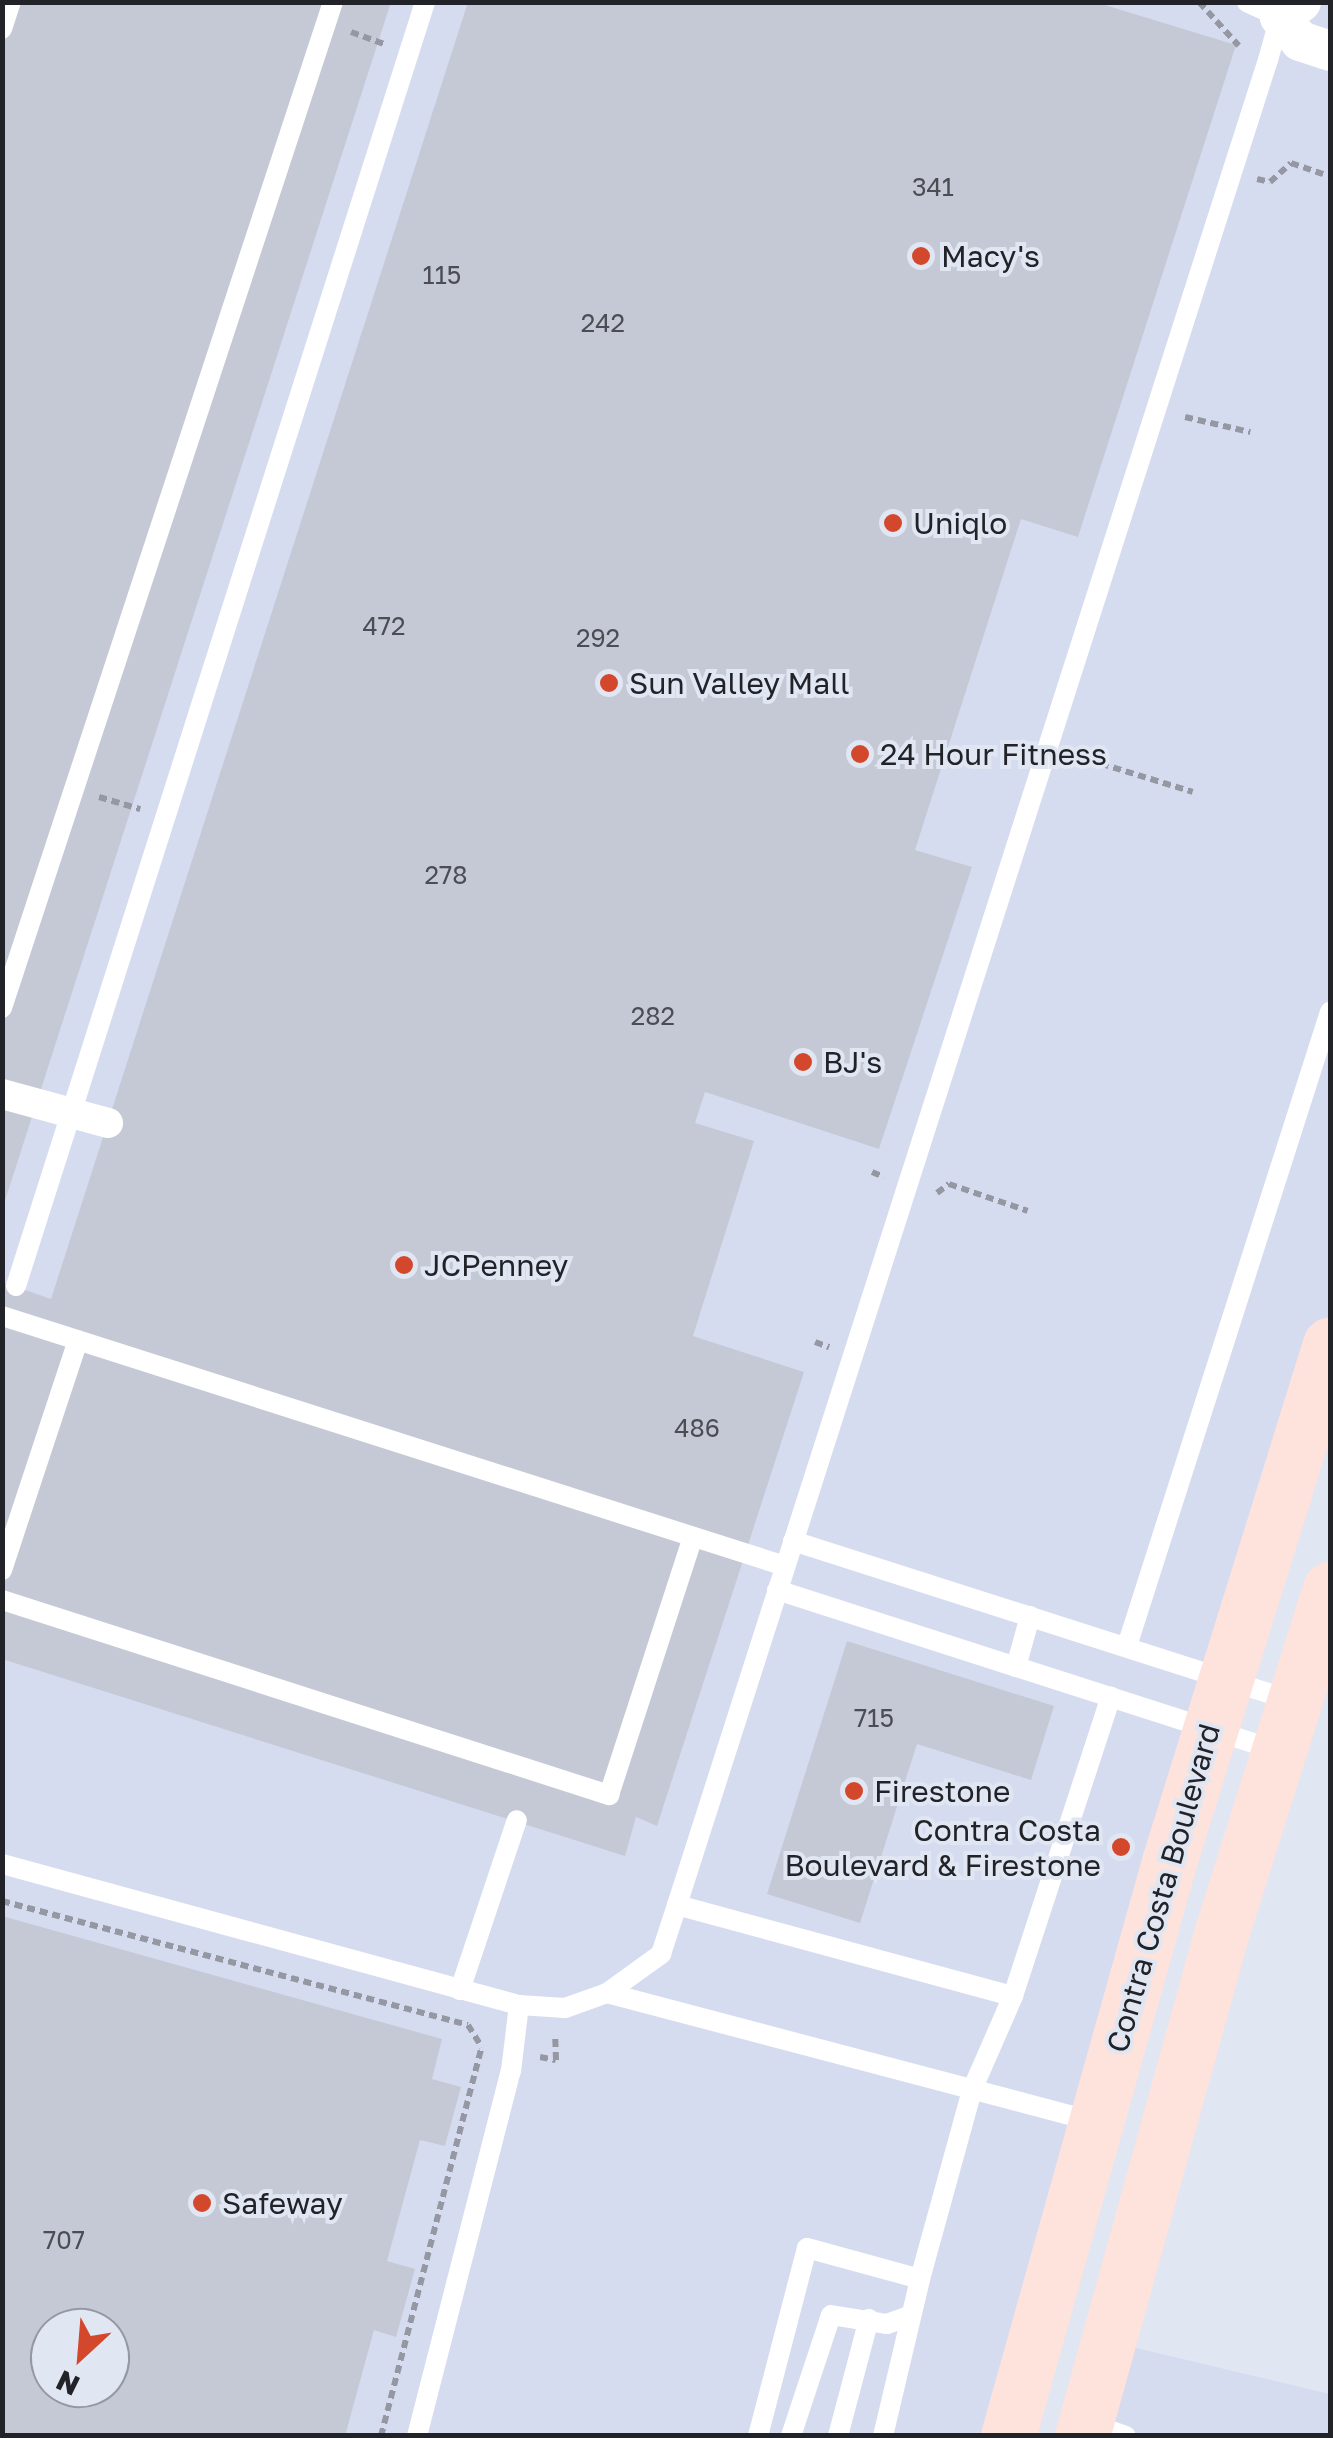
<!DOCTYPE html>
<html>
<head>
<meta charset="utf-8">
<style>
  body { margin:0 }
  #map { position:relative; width:1333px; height:2438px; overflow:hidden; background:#e1e6f3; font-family:"Golos Text",sans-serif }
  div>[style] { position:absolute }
  .built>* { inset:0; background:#d6dcf0 }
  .building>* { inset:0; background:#c5c9d6 }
  .path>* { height:6px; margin-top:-3px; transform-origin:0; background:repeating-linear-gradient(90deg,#9598a2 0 8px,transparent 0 13px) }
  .service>* { height:20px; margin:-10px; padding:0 10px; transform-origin:10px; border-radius:10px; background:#fff }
  .pedestrian>* { height:30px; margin:-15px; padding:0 15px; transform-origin:15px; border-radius:15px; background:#fff }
  .minor>* { height:40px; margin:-20px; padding:0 20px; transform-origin:20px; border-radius:20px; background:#fff }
  .secondary>* { height:55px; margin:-27.5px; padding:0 27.5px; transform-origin:27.5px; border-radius:27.5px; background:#fee2dc }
  .dots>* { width:28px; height:28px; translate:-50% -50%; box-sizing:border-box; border:5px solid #e1e6f3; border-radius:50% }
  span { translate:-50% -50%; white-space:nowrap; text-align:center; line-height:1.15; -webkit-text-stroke:8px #e1e6f3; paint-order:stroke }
  .number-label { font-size:25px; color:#4b4c54 }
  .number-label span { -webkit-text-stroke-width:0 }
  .poi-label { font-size:30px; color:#222328 }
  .left { translate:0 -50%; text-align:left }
  .right { translate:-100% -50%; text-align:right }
  .street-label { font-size:30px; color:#222328 }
  .frame { position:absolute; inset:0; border:5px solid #222328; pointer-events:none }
  .north { position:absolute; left:30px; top:2308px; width:100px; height:100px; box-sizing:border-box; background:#e1e6f3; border:2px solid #9598a2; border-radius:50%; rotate:206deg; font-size:28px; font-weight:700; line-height:40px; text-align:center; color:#222328 }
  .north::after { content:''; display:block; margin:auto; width:35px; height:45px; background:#d3482d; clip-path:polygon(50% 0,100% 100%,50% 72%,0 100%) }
</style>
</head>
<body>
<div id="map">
  <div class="built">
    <i style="clip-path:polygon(evenodd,3px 3px,1330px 3px,1330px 1344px,1008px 2435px,3px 2436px,3px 3px,50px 2328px,110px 2328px,110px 2388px,50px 2388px,50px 2328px)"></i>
    <i style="clip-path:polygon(1107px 2341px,1330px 2394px,1330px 2435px,1082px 2436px)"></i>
  </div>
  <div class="building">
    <i style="clip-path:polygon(2px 2px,391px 2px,3px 1207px,2px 1207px)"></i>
    <i style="clip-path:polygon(468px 2px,1095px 2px,1236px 45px,1078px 537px,1021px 519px,915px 850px,972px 867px,879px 1149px,705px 1092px,695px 1123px,754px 1141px,693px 1336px,804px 1372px,657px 1826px,636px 1817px,625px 1856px,2px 1659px,2px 1282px,51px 1299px)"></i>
    <i style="clip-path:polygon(847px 1641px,1054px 1706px,1031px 1780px,917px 1744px,860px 1923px,767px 1894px)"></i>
    <i style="clip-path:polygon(evenodd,2px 1916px,442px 2039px,432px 2079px,461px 2087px,445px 2146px,420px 2140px,387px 2261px,415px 2269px,396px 2337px,374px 2330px,345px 2436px,2px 2436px,2px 1916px,50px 2328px,110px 2328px,110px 2388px,50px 2388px,50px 2328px)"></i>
  </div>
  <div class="path">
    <i style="left:1199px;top:2px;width:59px;rotate:47.7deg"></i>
    <i style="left:351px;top:32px;width:37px;rotate:20deg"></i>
    <i style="left:1257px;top:179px;width:13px;rotate:13deg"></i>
    <i style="left:1270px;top:182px;width:28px;rotate:-42deg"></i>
    <i style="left:1291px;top:163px;width:34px;rotate:19deg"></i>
    <i style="left:1185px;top:417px;width:67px;rotate:13deg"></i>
    <i style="left:1076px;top:756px;width:122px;rotate:17.1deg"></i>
    <i style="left:99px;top:797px;width:43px;rotate:16.3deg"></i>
    <i style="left:872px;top:1172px;width:13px;rotate:23deg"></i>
    <i style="left:937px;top:1193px;width:15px;rotate:-37deg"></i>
    <i style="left:949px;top:1184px;width:83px;rotate:18.9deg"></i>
    <i style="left:815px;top:1342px;width:15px;rotate:20deg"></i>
    <i style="left:2px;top:1901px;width:482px;rotate:14.9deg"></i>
    <i style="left:468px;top:2025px;width:26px;rotate:58deg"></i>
    <i style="left:540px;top:2057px;width:16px;rotate:11deg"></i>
    <i style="left:556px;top:2060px;width:26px;rotate:-92deg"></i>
    <i style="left:381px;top:2436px;width:399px;rotate:-75.5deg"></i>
  </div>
  <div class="service">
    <i style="left:2px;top:29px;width:28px;rotate:-72deg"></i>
    <i style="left:2px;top:1008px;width:1059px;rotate:-71.79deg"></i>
    <i style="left:16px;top:1286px;width:1348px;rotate:-72.33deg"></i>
    <i style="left:2px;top:1316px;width:822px;rotate:17.71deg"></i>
    <i style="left:793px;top:1541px;width:525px;rotate:17.74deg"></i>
    <i style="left:2px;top:1570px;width:242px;rotate:-71.7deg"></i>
    <i style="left:777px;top:1590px;width:523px;rotate:17.81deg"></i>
    <i style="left:2px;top:1600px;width:638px;rotate:17.81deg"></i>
    <i style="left:609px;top:1795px;width:271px;rotate:-72deg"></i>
    <i style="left:1127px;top:1646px;width:666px;rotate:-72.25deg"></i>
    <i style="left:1016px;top:1667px;width:53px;rotate:-74.6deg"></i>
    <i style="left:2px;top:1864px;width:536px;rotate:15.26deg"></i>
    <i style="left:519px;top:2005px;width:46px;rotate:3.7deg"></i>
    <i style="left:565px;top:2008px;width:45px;rotate:-19.7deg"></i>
    <i style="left:607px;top:1993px;width:502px;rotate:14.78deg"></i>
    <i style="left:677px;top:1905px;width:348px;rotate:15.2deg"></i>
    <i style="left:1013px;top:1996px;width:315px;rotate:-71.9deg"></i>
    <i style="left:460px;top:1990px;width:179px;rotate:-71.5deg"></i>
    <i style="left:607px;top:1993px;width:67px;rotate:-35.8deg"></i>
    <i style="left:661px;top:1954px;width:52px;rotate:-71.9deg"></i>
    <i style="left:677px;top:1905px;width:1937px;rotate:-72.24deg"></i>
    <i style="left:1268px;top:60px;width:45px;rotate:-74.4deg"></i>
    <i style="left:1280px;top:17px;width:36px;rotate:-156deg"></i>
    <i style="left:1086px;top:2422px;width:42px;rotate:19.3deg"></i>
    <i style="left:417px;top:2436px;width:377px;rotate:-75.6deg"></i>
    <i style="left:511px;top:2071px;width:66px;rotate:-83.1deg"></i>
    <i style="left:758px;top:2436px;width:194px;rotate:-75.4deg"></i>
    <i style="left:807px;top:2248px;width:117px;rotate:15.3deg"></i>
    <i style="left:920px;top:2279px;width:196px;rotate:-74.6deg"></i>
    <i style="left:972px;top:2090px;width:103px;rotate:-66.4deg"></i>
    <i style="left:791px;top:2436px;width:127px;rotate:-71.7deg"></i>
    <i style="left:831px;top:2315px;width:57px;rotate:9.1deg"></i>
    <i style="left:887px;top:2324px;width:23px;rotate:-20deg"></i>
    <i style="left:838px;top:2436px;width:121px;rotate:-75.2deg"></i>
    <i style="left:883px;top:2436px;width:161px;rotate:-76.7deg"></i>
  </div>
  <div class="pedestrian">
    <i style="left:2px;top:1094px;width:110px;rotate:15.3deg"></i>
  </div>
  <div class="minor">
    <i style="left:1301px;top:2px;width:26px;rotate:144deg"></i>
    <i style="left:1280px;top:17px;width:31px;rotate:50deg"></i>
    <i style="left:1300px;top:41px;width:32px;rotate:18deg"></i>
  </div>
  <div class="secondary">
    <i style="left:1008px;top:2436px;width:596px;rotate:-74.33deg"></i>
    <i style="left:1169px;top:1862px;width:542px;rotate:-72.73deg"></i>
    <i style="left:1082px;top:2436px;width:524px;rotate:-74.51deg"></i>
    <i style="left:1222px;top:1931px;width:359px;rotate:-72.5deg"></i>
  </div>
  <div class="dots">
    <i style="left:921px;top:256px;background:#d3482d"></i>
    <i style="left:893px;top:523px;background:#d3482d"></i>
    <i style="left:609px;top:683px;background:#d3482d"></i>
    <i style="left:860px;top:754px;background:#d3482d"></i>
    <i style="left:803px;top:1062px;background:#d3482d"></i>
    <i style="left:404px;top:1265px;background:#d3482d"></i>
    <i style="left:854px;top:1791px;background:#d3482d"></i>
    <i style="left:1121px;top:1847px;background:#d3482d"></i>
    <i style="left:202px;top:2203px;background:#d3482d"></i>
  </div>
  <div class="number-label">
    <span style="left:933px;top:187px">341</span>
    <span style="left:442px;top:275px">115</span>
    <span style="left:603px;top:323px">242</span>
    <span style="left:384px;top:626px">472</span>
    <span style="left:598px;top:638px">292</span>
    <span style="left:446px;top:875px">278</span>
    <span style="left:653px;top:1016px">282</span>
    <span style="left:697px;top:1428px">486</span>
    <span style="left:874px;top:1718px">715</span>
    <span style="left:64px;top:2240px">707</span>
  </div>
  <div class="poi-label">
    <span class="left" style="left:941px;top:256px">Macy's</span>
    <span class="left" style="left:913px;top:523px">Uniqlo</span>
    <span class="left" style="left:629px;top:683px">Sun Valley Mall</span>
    <span class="left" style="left:880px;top:754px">24 Hour Fitness</span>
    <span class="left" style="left:823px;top:1062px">BJ's</span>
    <span class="left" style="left:424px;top:1265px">JCPenney</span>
    <span class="left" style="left:874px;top:1791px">Firestone</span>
    <span class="right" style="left:1101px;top:1847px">Contra Costa<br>Boulevard &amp; Firestone</span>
    <span class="left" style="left:222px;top:2203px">Safeway</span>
  </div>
  <div class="street-label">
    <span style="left:1163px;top:1888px;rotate:-74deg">Contra Costa Boulevard</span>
  </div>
  <div class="frame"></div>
  <div class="north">N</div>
</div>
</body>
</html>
